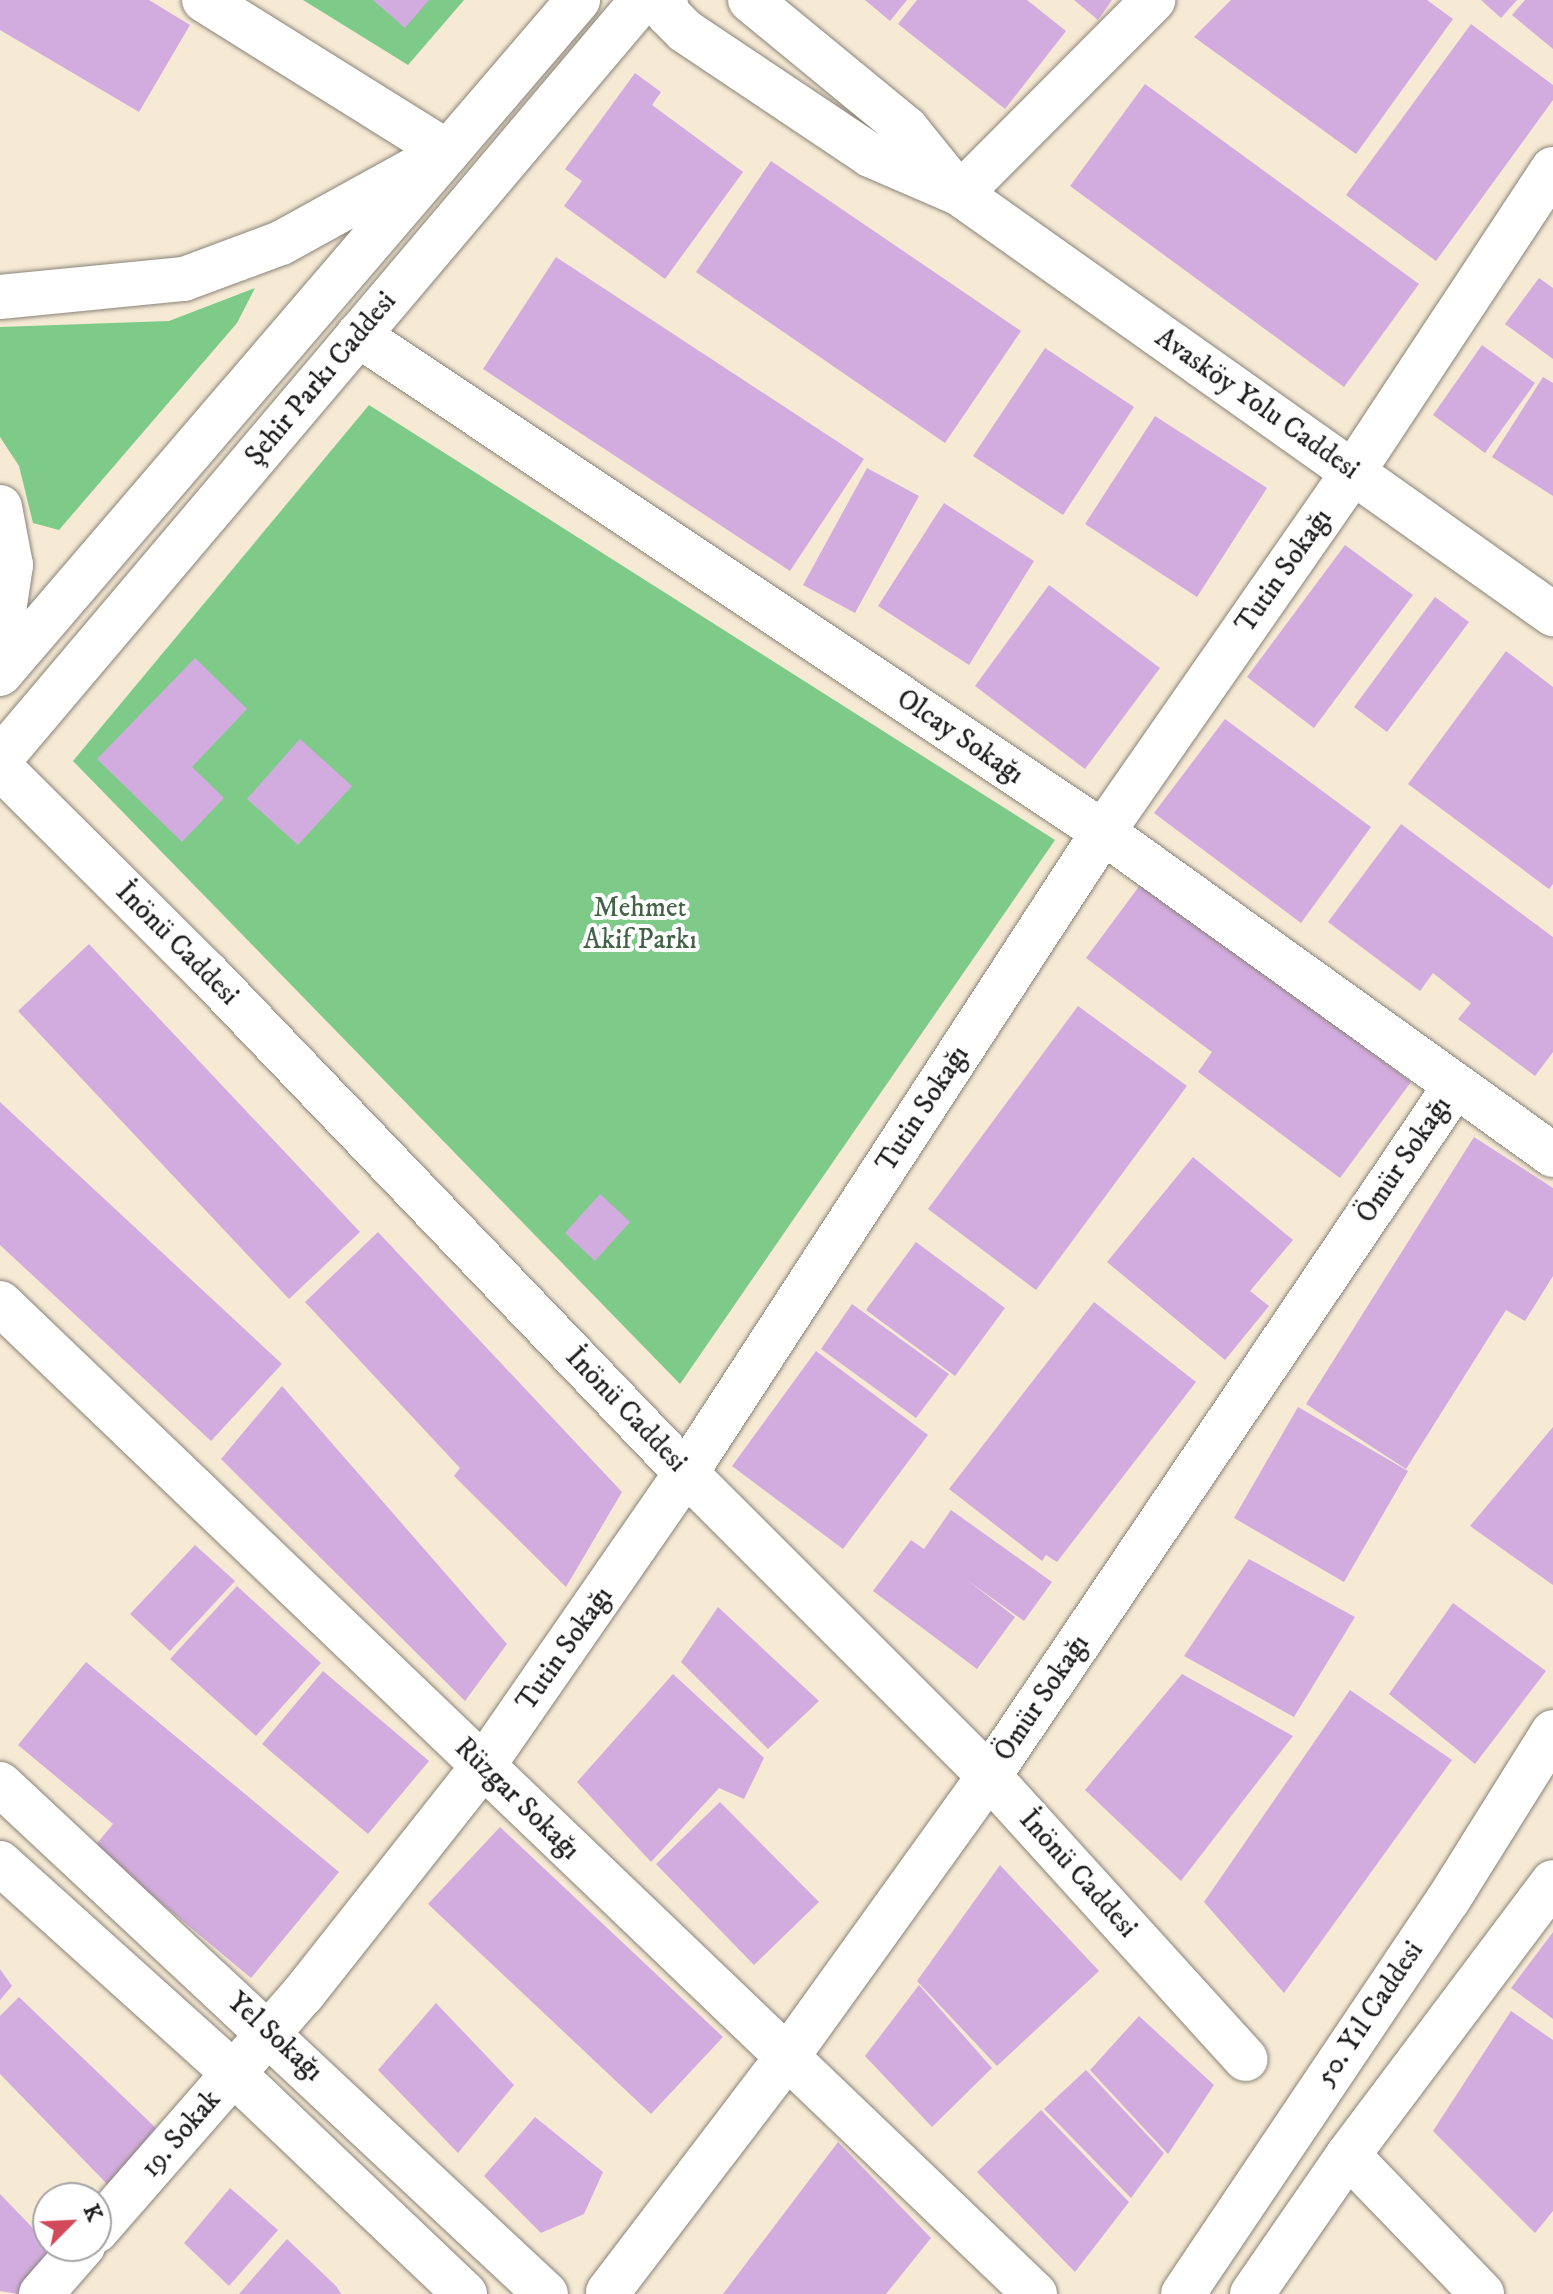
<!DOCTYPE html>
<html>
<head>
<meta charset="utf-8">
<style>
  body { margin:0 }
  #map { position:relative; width:1553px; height:2294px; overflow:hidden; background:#f6ead5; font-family:"IM FELL DW Pica",serif }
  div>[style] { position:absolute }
  .green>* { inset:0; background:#7dca89 }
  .building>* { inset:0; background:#d3acdf }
  .roads { filter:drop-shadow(0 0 2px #898378) drop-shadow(0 0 2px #898378) }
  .minor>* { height:44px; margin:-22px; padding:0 22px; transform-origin:22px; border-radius:22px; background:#fff }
  .major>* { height:44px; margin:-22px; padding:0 22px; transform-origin:22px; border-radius:22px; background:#fff }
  span { translate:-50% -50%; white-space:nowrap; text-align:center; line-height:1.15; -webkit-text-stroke:8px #fff; paint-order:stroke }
  .street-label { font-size:28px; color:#1c1c1c }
  .park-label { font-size:28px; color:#436248 }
  .north { position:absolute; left:32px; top:2182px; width:80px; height:80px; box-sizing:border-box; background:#fff; border:2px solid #a4a4a4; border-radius:50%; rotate:66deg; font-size:22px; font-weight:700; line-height:32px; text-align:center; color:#1c1c1c }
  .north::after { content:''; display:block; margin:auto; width:28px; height:36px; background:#d1495b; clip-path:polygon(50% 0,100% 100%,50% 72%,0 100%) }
</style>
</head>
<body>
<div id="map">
  <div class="green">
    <i style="clip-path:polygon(303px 0,464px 0,408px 65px)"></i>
    <i style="clip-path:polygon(255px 288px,237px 323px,59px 530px,33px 523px,19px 466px,0 437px,0 327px,169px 321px)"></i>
    <i style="clip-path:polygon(369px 405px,1055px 840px,680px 1384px,73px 761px)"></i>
  </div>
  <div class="building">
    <i style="clip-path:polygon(0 0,149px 0,190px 25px,139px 112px,0 30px)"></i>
    <i style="clip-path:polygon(373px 0,429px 0,405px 28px)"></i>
    <i style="clip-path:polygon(865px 0,907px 0,890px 21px)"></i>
    <i style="clip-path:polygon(917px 0,1027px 0,1066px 31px,1005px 109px,898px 24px)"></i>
    <i style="clip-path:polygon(1074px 0,1112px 0,1098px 20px)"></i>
    <i style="clip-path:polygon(1231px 0,1427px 0,1453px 19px,1356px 154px,1194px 37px)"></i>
    <i style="clip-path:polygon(1481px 0,1517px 0,1501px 18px)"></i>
    <i style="clip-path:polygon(1525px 0,1553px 0,1553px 49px,1512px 15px)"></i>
    <i style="clip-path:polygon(1471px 24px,1553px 85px,1553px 100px,1436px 261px,1346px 195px)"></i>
    <i style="clip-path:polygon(635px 73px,661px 92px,652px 105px,743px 172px,665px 279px,564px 206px,582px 181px,565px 169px)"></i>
    <i style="clip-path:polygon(1145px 84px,1419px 284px,1344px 387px,1070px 186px)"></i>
    <i style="clip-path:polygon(771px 161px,1021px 331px,945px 443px,696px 272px)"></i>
    <i style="clip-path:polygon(556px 257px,864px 459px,790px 571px,483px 369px)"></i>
    <i style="clip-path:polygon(1539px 278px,1553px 288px,1553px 359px,1505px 324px)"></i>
    <i style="clip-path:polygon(1482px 345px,1535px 383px,1485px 453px,1433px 415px)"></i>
    <i style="clip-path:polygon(1045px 348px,1134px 407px,1063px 515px,973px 456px)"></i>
    <i style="clip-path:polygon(1543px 377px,1553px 383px,1553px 496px,1492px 457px)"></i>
    <i style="clip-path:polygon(1155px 416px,1267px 488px,1197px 597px,1085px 524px)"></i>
    <i style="clip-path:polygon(867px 468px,919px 496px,855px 613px,803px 585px)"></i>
    <i style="clip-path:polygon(944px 503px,1034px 561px,969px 665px,878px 606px)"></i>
    <i style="clip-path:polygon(1345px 545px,1413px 595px,1314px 728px,1247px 677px)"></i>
    <i style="clip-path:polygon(1049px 585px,1160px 668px,1085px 769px,975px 686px)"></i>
    <i style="clip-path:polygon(1435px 597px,1469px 622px,1387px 732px,1354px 707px)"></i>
    <i style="clip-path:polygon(1506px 651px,1553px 687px,1553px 884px,1549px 889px,1408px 784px)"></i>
    <i style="clip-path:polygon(195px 658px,247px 709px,192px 767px,224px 798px,182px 842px,97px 759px)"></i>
    <i style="clip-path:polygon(1225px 719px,1371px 827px,1301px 923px,1154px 813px)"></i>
    <i style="clip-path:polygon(300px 739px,352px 786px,298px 845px,247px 799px)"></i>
    <i style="clip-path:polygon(1401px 824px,1553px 937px,1553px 1052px,1535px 1076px,1458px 1019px,1471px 1003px,1433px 973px,1420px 991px,1328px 922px)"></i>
    <i style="clip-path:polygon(1143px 881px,1411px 1082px,1340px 1178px,1198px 1072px,1212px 1052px,1086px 958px)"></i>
    <i style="clip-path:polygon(89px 944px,360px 1232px,289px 1299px,18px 1011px)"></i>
    <i style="clip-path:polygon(1078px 1006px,1187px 1086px,1036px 1290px,928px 1209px)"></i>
    <i style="clip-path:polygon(0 1102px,282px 1364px,211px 1441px,0 1245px)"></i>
    <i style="clip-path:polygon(1474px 1137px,1553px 1188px,1553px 1276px,1525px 1321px,1506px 1310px,1406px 1469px,1306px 1404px)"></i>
    <i style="clip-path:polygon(1193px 1157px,1293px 1240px,1250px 1291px,1269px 1306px,1225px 1360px,1107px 1262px)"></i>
    <i style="clip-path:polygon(600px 1194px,630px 1222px,595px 1261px,565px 1233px)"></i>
    <i style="clip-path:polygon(378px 1232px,622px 1492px,566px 1587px,454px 1476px,460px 1468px,305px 1302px)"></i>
    <i style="clip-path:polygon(916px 1242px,1005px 1308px,955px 1376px,866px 1310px)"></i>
    <i style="clip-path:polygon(1094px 1302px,1196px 1382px,1057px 1562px,1046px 1555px,1042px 1561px,949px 1489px)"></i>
    <i style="clip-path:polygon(852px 1304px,949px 1374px,916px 1418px,821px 1349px)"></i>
    <i style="clip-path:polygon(816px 1351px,928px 1435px,843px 1549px,732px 1466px)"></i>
    <i style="clip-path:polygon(282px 1386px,507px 1644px,465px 1701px,221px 1459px)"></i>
    <i style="clip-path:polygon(1298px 1407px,1408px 1471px,1344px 1582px,1234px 1518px)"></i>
    <i style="clip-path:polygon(1553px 1427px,1553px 1585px,1470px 1526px)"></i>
    <i style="clip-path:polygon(951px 1510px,1052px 1582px,1024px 1621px,967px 1580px,1015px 1617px,977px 1669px,873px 1591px,911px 1540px,924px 1549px)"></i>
    <i style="clip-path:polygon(195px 1545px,235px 1581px,170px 1651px,130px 1614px)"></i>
    <i style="clip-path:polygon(1249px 1559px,1355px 1617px,1294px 1717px,1184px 1656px)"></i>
    <i style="clip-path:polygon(237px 1586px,321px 1663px,256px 1736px,170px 1659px)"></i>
    <i style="clip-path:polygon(1453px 1603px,1546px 1671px,1475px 1764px,1389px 1694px)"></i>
    <i style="clip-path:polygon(718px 1607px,819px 1701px,768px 1749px,681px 1662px)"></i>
    <i style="clip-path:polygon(86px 1662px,339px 1872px,251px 1978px,94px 1847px,113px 1824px,18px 1745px)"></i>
    <i style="clip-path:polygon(323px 1671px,429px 1761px,368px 1834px,262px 1744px)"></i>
    <i style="clip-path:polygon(673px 1674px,764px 1758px,744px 1799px,719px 1788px,651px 1862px,577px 1782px)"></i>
    <i style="clip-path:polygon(1182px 1674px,1293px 1736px,1181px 1881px,1085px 1790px)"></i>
    <i style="clip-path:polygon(1350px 1690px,1452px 1760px,1284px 1993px,1204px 1902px)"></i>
    <i style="clip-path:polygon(720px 1802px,819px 1902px,754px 1965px,656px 1864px)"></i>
    <i style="clip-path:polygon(500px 1827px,723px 2037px,651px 2114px,428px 1904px)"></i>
    <i style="clip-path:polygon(1000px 1865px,1099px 1971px,997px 2066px,917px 1981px)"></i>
    <i style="clip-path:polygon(1553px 1932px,1553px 2019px,1511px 1988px)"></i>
    <i style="clip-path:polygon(0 1969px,12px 1986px,0 2000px)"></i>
    <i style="clip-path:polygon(919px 1985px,992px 2068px,932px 2127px,865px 2056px)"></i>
    <i style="clip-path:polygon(19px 1997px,158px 2130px,108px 2185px,0 2074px,0 2016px)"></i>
    <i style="clip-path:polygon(436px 2003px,514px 2085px,458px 2153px,378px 2070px)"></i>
    <i style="clip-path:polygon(1511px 2011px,1553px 2040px,1553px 2211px,1535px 2233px,1433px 2131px)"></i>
    <i style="clip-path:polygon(1139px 2016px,1214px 2085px,1168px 2154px,1090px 2070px)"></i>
    <i style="clip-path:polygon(1086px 2070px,1164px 2153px,1131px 2198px,1044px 2109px)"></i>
    <i style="clip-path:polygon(1041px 2110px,1129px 2202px,1075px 2272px,977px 2172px)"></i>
    <i style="clip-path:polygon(535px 2117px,603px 2172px,584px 2214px,541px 2233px,484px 2176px)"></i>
    <i style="clip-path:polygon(838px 2142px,931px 2238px,886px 2294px,723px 2294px)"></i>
    <i style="clip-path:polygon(230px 2188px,278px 2230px,229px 2286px,184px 2243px)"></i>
    <i style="clip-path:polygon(0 2194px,55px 2251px,18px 2294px,0 2291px)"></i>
    <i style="clip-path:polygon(287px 2239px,337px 2287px,341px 2294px,239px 2294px)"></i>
  </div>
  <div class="roads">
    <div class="minor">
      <i style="left:204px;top:0;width:287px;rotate:32deg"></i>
      <i style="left:665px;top:0;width:14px;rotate:78deg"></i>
      <i style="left:668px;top:14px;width:24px;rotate:45deg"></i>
      <i style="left:685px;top:31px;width:223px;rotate:33.8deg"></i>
      <i style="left:870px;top:155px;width:98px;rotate:23.4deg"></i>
      <i style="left:960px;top:194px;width:727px;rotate:35.31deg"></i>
      <i style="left:750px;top:0;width:202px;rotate:39.4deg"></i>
      <i style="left:906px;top:128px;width:80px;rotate:51.1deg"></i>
      <i style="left:960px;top:194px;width:274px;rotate:-45.1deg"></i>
      <i style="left:358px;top:335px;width:896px;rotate:33.71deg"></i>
      <i style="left:1103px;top:832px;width:554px;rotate:35.67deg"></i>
      <i style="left:1353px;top:472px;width:363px;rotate:-56.6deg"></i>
      <i style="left:0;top:767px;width:292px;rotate:44.9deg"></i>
      <i style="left:207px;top:973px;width:692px;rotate:46.23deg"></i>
      <i style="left:686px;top:1473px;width:429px;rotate:45deg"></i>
      <i style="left:989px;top:1776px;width:382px;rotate:47.8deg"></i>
      <i style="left:0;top:1303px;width:1433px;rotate:43.76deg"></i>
      <i style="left:1348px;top:2155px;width:193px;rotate:46deg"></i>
      <i style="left:608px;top:2292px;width:295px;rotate:-52.7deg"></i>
      <i style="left:787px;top:2057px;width:346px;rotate:-54.3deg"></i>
      <i style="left:989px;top:1776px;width:831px;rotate:-55.98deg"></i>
    </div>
    <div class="major">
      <i style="left:0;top:297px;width:185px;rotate:-5.6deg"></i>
      <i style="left:184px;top:279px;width:103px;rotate:-20.4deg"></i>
      <i style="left:281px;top:243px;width:168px;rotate:-28.9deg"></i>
      <i style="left:0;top:507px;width:59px;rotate:79.3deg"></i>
      <i style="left:11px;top:565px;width:74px;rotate:98.6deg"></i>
      <i style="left:0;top:674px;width:888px;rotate:-49.38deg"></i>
      <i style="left:0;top:759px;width:994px;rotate:-49.77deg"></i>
      <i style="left:0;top:1784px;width:747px;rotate:43.05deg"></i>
      <i style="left:0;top:1863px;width:315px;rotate:42deg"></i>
      <i style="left:234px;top:2074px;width:319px;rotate:43.6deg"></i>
      <i style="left:96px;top:2231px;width:315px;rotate:-48.9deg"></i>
      <i style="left:303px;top:1994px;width:290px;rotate:-51.7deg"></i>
      <i style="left:483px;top:1766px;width:356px;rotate:-55.3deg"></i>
      <i style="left:686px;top:1473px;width:765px;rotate:-56.95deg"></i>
      <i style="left:1103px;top:832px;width:438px;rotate:-55.2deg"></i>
      <i style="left:41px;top:2294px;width:64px;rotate:-48.8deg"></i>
      <i style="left:1183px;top:2294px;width:475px;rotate:-56.1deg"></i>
      <i style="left:1448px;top:1900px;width:198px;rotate:-58deg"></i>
      <i style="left:1252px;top:2294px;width:169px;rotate:-55.4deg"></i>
      <i style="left:1348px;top:2155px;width:341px;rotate:-53.1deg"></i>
    </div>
  </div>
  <div class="street-label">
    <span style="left:321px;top:379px;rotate:-50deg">Şehir Parkı Caddesi</span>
    <span style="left:1257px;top:404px;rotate:35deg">Avasköy Yolu Caddesi</span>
    <span style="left:1284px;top:571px;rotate:-55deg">Tutin Sokağı</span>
    <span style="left:960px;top:737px;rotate:34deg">Olcay Sokağı</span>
    <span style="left:177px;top:944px;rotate:45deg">İnönü Caddesi</span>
    <span style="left:923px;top:1109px;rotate:-57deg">Tutin Sokağı</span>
    <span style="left:1404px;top:1160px;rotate:-56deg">Ömür Sokağı</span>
    <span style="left:626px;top:1410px;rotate:46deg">İnönü Caddesi</span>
    <span style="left:565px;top:1649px;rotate:-55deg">Tutin Sokağı</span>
    <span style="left:1042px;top:1698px;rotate:-56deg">Ömür Sokağı</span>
    <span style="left:517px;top:1799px;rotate:44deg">Rüzgar Sokağı</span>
    <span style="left:1078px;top:1874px;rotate:48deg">İnönü Caddesi</span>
    <span style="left:1370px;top:2014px;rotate:-56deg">50. Yıl Caddesi</span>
    <span style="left:275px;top:2037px;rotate:42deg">Yel Sokağı</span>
    <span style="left:181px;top:2134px;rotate:-49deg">19. Sokak</span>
  </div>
  <div class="park-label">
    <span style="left:640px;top:924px">Mehmet<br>Akif Parkı</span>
  </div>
  <div class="north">K</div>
</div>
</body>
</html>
